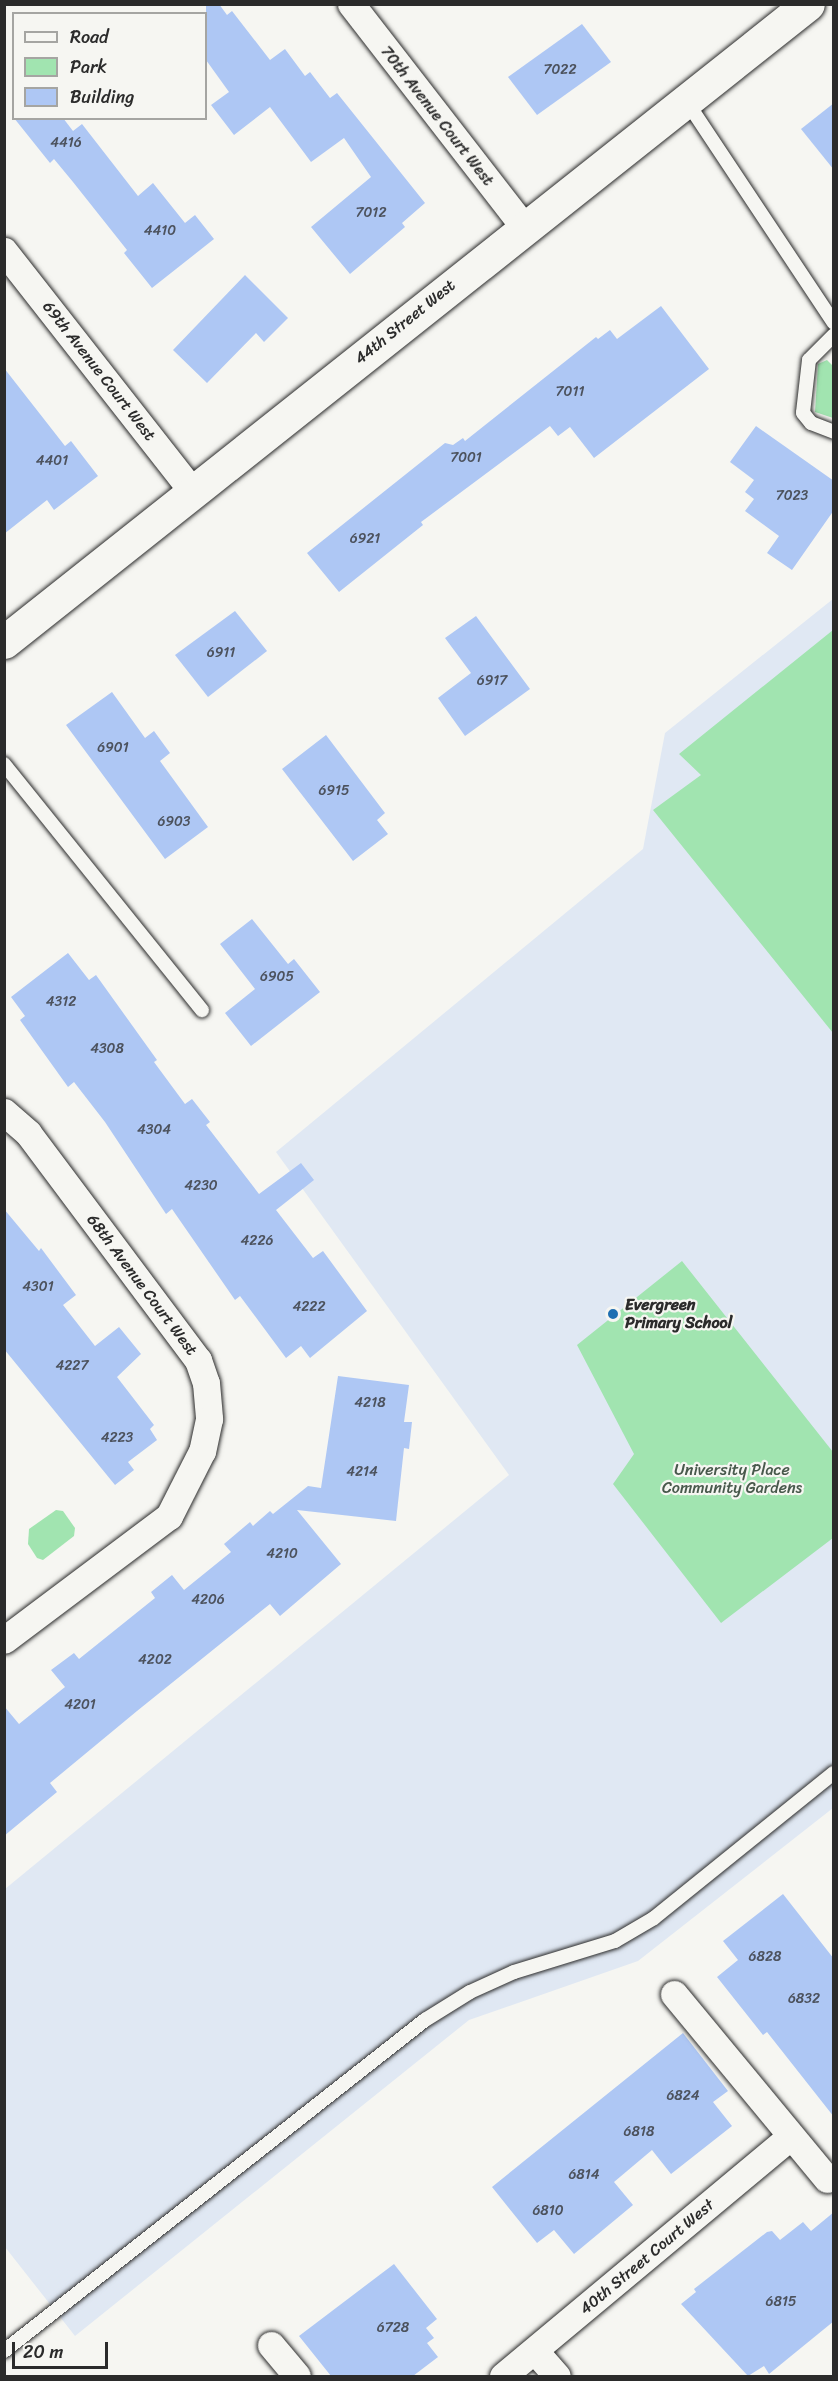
<!DOCTYPE html>
<html>
<head>
<meta charset="utf-8">
<style>
  body { margin:0 }
  #map { position:relative; width:838px; height:2381px; overflow:hidden; background:#f6f6f2; font-family:Sriracha,sans-serif }
  div>[style] { position:absolute }
  .built>* { inset:0; background:#e0e8f3 }
  .green>* { inset:0; background:#a1e4b0 }
  .building>* { inset:0; background:#aec7f4 }
  .roads { filter:drop-shadow(0 0 2px #2b2b2b) drop-shadow(0 0 2px #2b2b2b) }
  .service>* { height:14px; margin:-7px; padding:0 7px; transform-origin:7px; border-radius:7px; background:#f6f6f2 }
  .minor>* { height:27px; margin:-13.5px; padding:0 13.5px; transform-origin:13.5px; border-radius:13.5px; background:#f6f6f2 }
  .tertiary>* { height:33px; margin:-16.5px; padding:0 16.5px; transform-origin:16.5px; border-radius:16.5px; background:#f6f6f2 }
  .dots>* { width:16px; height:16px; translate:-50% -50%; box-sizing:border-box; border:3px solid #f6f6f2; border-radius:50% }
  span { translate:-50% -50%; white-space:nowrap; text-align:center; line-height:1.15; -webkit-text-stroke:4.5px #f6f6f2; paint-order:stroke }
  .number-label { font-size:14px; color:#4c525d }
  .number-label span { -webkit-text-stroke-width:0 }
  .street-label { font-size:16px; color:#2b2b2b }
  .poi-label { font-size:16px; color:#2b2b2b; font-weight:700 }
  .left { translate:0 -50%; text-align:left }
  .park-label { font-size:16px; color:#48594c }
  .frame { position:absolute; inset:0; border:6px solid #2b2b2b; pointer-events:none }
  .legend { position:absolute; left:12px; top:12px; width:195px; height:108px; box-sizing:border-box; background:#f6f6f2; border:2px solid #a5a5a2; margin:0; padding:8px 10px; list-style:none; font-size:18px; color:#2b2b2b }
  .legend li { display:flex; align-items:center; gap:12px; height:30px }
  .legend b { width:30px; border:2px solid #a5a5a2 }
  .scale { position:absolute; left:12px; top:2342px; width:96px; height:27px; box-sizing:border-box; border:3px solid #2b2b2b; border-top:0; padding-left:8px; font-size:18px; line-height:21px; white-space:nowrap; color:#2b2b2b; -webkit-text-stroke:4px #f6f6f2; paint-order:stroke }
</style>
</head>
<body>
<div id="map">
  <div class="built">
    <i style="clip-path:polygon(833px 599px,833px 1808px,638px 1961px,469px 2020px,75px 2336px,5px 2247px,5px 1889px,509px 1475px,276px 1152px,643px 849px,665px 733px)"></i>
  </div>
  <div class="green">
    <i style="clip-path:polygon(827px 360px,833px 366px,833px 418px,815px 412px,818px 364px)"></i>
    <i style="clip-path:polygon(833px 630px,833px 1033px,653px 810px,701px 775px,679px 754px)"></i>
    <i style="clip-path:polygon(682px 1261px,833px 1452px,833px 1538px,721px 1623px,613px 1484px,634px 1454px,577px 1345px)"></i>
    <i style="clip-path:polygon(56px 1510px,63px 1511px,75px 1528px,74px 1536px,43px 1560px,37px 1558px,28px 1544px,29px 1529px)"></i>
  </div>
  <div class="building">
    <i style="clip-path:polygon(206px 4px,219px 4px,227px 15px,232px 11px,270px 60px,285px 49px,305px 76px,310px 72px,330px 98px,337px 93px,425px 203px,402px 223px,405px 227px,350px 274px,311px 227px,371px 177px,344px 138px,311px 162px,270px 107px,234px 135px,211px 105px,229px 92px,206px 60px)"></i>
    <i style="clip-path:polygon(582px 24px,611px 62px,537px 115px,508px 77px)"></i>
    <i style="clip-path:polygon(834px 103px,834px 170px,801px 129px)"></i>
    <i style="clip-path:polygon(14px 118px,63px 118px,73px 131px,82px 124px,138px 196px,153px 183px,185px 223px,195px 215px,214px 239px,152px 288px,124px 253px,127px 250px,73px 182px,54px 159px,50px 163px)"></i>
    <i style="clip-path:polygon(245px 275px,288px 318px,264px 342px,256px 333px,207px 383px,173px 350px)"></i>
    <i style="clip-path:polygon(661px 306px,709px 369px,594px 458px,570px 427px,558px 436px,550px 426px,421px 522px,423px 525px,339px 592px,307px 553px,445px 443px,453px 445px,463px 438px,465px 441px,596px 337px,598px 339px,610px 330px,617px 339px)"></i>
    <i style="clip-path:polygon(4px 368px,65px 446px,71px 441px,98px 476px,54px 510px,47px 500px,4px 534px)"></i>
    <i style="clip-path:polygon(756px 426px,834px 481px,834px 510px,792px 570px,767px 553px,779px 536px,745px 511px,754px 499px,745px 492px,754px 480px,730px 462px)"></i>
    <i style="clip-path:polygon(235px 611px,267px 651px,208px 697px,175px 655px)"></i>
    <i style="clip-path:polygon(476px 616px,530px 689px,465px 736px,438px 698px,471px 673px,445px 638px)"></i>
    <i style="clip-path:polygon(112px 692px,145px 738px,154px 731px,170px 753px,160px 761px,208px 827px,165px 859px,66px 725px)"></i>
    <i style="clip-path:polygon(326px 735px,385px 813px,377px 820px,388px 834px,353px 861px,282px 769px)"></i>
    <i style="clip-path:polygon(252px 919px,288px 964px,294px 959px,320px 992px,251px 1046px,225px 1013px,255px 989px,220px 944px)"></i>
    <i style="clip-path:polygon(68px 953px,89px 980px,96px 975px,157px 1060px,154px 1062px,185px 1104px,192px 1099px,210px 1122px,206px 1125px,259px 1194px,301px 1163px,314px 1180px,276px 1210px,313px 1258px,323px 1251px,367px 1311px,310px 1358px,301px 1346px,286px 1358px,240px 1296px,235px 1300px,172px 1209px,166px 1214px,105px 1122px,74px 1082px,68px 1087px,20px 1020px,25px 1016px,11px 997px)"></i>
    <i style="clip-path:polygon(4px 1209px,39px 1251px,41px 1248px,76px 1295px,63px 1305px,95px 1346px,119px 1327px,141px 1354px,117px 1377px,154px 1425px,150px 1429px,157px 1440px,128px 1462px,134px 1470px,115px 1485px,4px 1349px)"></i>
    <i style="clip-path:polygon(338px 1376px,409px 1385px,404px 1422px,412px 1422px,409px 1449px,404px 1448px,396px 1521px,297px 1510px,341px 1564px,280px 1616px,270px 1604px,137px 1711px,50px 1783px,57px 1792px,4px 1836px,4px 1706px,19px 1724px,65px 1687px,51px 1670px,74px 1653px,79px 1659px,155px 1598px,151px 1592px,172px 1575px,184px 1590px,231px 1552px,224px 1544px,250px 1522px,253px 1526px,270px 1511px,273px 1514px,308px 1486px,321px 1488px)"></i>
    <i style="clip-path:polygon(783px 1894px,834px 1959px,834px 2117px,767px 2032px,763px 2035px,717px 1977px,738px 1960px,723px 1941px)"></i>
    <i style="clip-path:polygon(683px 2033px,728px 2091px,713px 2102px,732px 2126px,671px 2174px,652px 2150px,614px 2182px,633px 2205px,574px 2254px,554px 2230px,537px 2243px,492px 2187px)"></i>
    <i style="clip-path:polygon(834px 2212px,834px 2321px,769px 2374px,764px 2366px,748px 2376px,681px 2304px,696px 2292px,694px 2289px,767px 2232px,772px 2231px,780px 2240px,803px 2222px,811px 2231px)"></i>
    <i style="clip-path:polygon(394px 2264px,437px 2319px,426px 2328px,434px 2338px,427px 2343px,438px 2357px,413px 2376px,331px 2376px,299px 2336px)"></i>
  </div>
  <div class="roads">
    <div class="service">
      <i style="left:687px;top:102px;width:265px;rotate:56.4deg"></i>
      <i style="left:834px;top:335px;width:35px;rotate:135deg"></i>
      <i style="left:809px;top:360px;width:53px;rotate:96.5deg"></i>
      <i style="left:803px;top:413px;width:13px;rotate:51deg"></i>
      <i style="left:811px;top:423px;width:25px;rotate:21deg"></i>
      <i style="left:4px;top:764px;width:316px;rotate:51.2deg"></i>
      <i style="left:4px;top:2351px;width:536px;rotate:-38.18deg"></i>
      <i style="left:425px;top:2020px;width:53px;rotate:-31.9deg"></i>
      <i style="left:470px;top:1992px;width:48px;rotate:-24.4deg"></i>
      <i style="left:514px;top:1972px;width:106px;rotate:-17.1deg"></i>
      <i style="left:615px;top:1941px;width:45px;rotate:-30.5deg"></i>
      <i style="left:654px;top:1918px;width:231px;rotate:-38.9deg"></i>
    </div>
    <div class="minor">
      <i style="left:351px;top:4px;width:282px;rotate:52.2deg"></i>
      <i style="left:4px;top:251px;width:306px;rotate:51.9deg"></i>
      <i style="left:4px;top:1112px;width:32px;rotate:41deg"></i>
      <i style="left:28px;top:1133px;width:284px;rotate:53.2deg"></i>
      <i style="left:198px;top:1360px;width:24px;rotate:71deg"></i>
      <i style="left:206px;top:1383px;width:36px;rotate:85deg"></i>
      <i style="left:209px;top:1419px;width:33px;rotate:102deg"></i>
      <i style="left:202px;top:1451px;width:73px;rotate:116.9deg"></i>
      <i style="left:169px;top:1516px;width:206px;rotate:143.1deg"></i>
      <i style="left:674px;top:1994px;width:240px;rotate:50.4deg"></i>
      <i style="left:271px;top:2345px;width:40px;rotate:50deg"></i>
      <i style="left:535px;top:2351px;width:33px;rotate:49deg"></i>
      <i style="left:503px;top:2376px;width:373px;rotate:-39.8deg"></i>
    </div>
    <div class="tertiary">
      <i style="left:4px;top:642px;width:1026px;rotate:-38.43deg"></i>
    </div>
  </div>
  <div class="dots">
    <i style="left:613px;top:1314px;background:#1f6fb2"></i>
  </div>
  <div class="number-label">
    <span style="left:560px;top:70px">7022</span>
    <span style="left:66px;top:143px">4416</span>
    <span style="left:371px;top:213px">7012</span>
    <span style="left:160px;top:231px">4410</span>
    <span style="left:570px;top:392px">7011</span>
    <span style="left:466px;top:458px">7001</span>
    <span style="left:52px;top:461px">4401</span>
    <span style="left:792px;top:496px">7023</span>
    <span style="left:365px;top:539px">6921</span>
    <span style="left:221px;top:653px">6911</span>
    <span style="left:492px;top:681px">6917</span>
    <span style="left:113px;top:748px">6901</span>
    <span style="left:334px;top:791px">6915</span>
    <span style="left:174px;top:822px">6903</span>
    <span style="left:277px;top:977px">6905</span>
    <span style="left:61px;top:1002px">4312</span>
    <span style="left:107px;top:1049px">4308</span>
    <span style="left:154px;top:1130px">4304</span>
    <span style="left:201px;top:1186px">4230</span>
    <span style="left:257px;top:1241px">4226</span>
    <span style="left:38px;top:1287px">4301</span>
    <span style="left:309px;top:1307px">4222</span>
    <span style="left:72px;top:1366px">4227</span>
    <span style="left:370px;top:1403px">4218</span>
    <span style="left:117px;top:1438px">4223</span>
    <span style="left:362px;top:1472px">4214</span>
    <span style="left:282px;top:1554px">4210</span>
    <span style="left:208px;top:1600px">4206</span>
    <span style="left:155px;top:1660px">4202</span>
    <span style="left:80px;top:1705px">4201</span>
    <span style="left:765px;top:1957px">6828</span>
    <span style="left:804px;top:1999px">6832</span>
    <span style="left:683px;top:2096px">6824</span>
    <span style="left:639px;top:2132px">6818</span>
    <span style="left:584px;top:2175px">6814</span>
    <span style="left:548px;top:2211px">6810</span>
    <span style="left:781px;top:2302px">6815</span>
    <span style="left:393px;top:2328px">6728</span>
  </div>
  <div class="street-label">
    <span style="left:437px;top:116px;rotate:52deg">70th Avenue Court West</span>
    <span style="left:405px;top:322px;rotate:-39deg">44th Street West</span>
    <span style="left:99px;top:371px;rotate:52deg">69th Avenue Court West</span>
    <span style="left:142px;top:1285px;rotate:53deg">68th Avenue Court West</span>
    <span style="left:647px;top:2257px;rotate:-40deg">40th Street Court West</span>
  </div>
  <div class="poi-label">
    <span class="left" style="left:625px;top:1314px">Evergreen<br>Primary School</span>
  </div>
  <div class="park-label">
    <span style="left:732px;top:1479px">University Place<br>Community Gardens</span>
  </div>
  <div class="frame"></div>
  <ul class="legend">
  <li><b style="height:8px;background:#f6f6f2"></b>Road</li>
  <li><b style="height:16px;background:#a1e4b0"></b>Park</li>
  <li><b style="height:16px;background:#aec7f4"></b>Building</li>
  </ul>
  <div class="scale">20 m</div>
</div>
</body>
</html>
